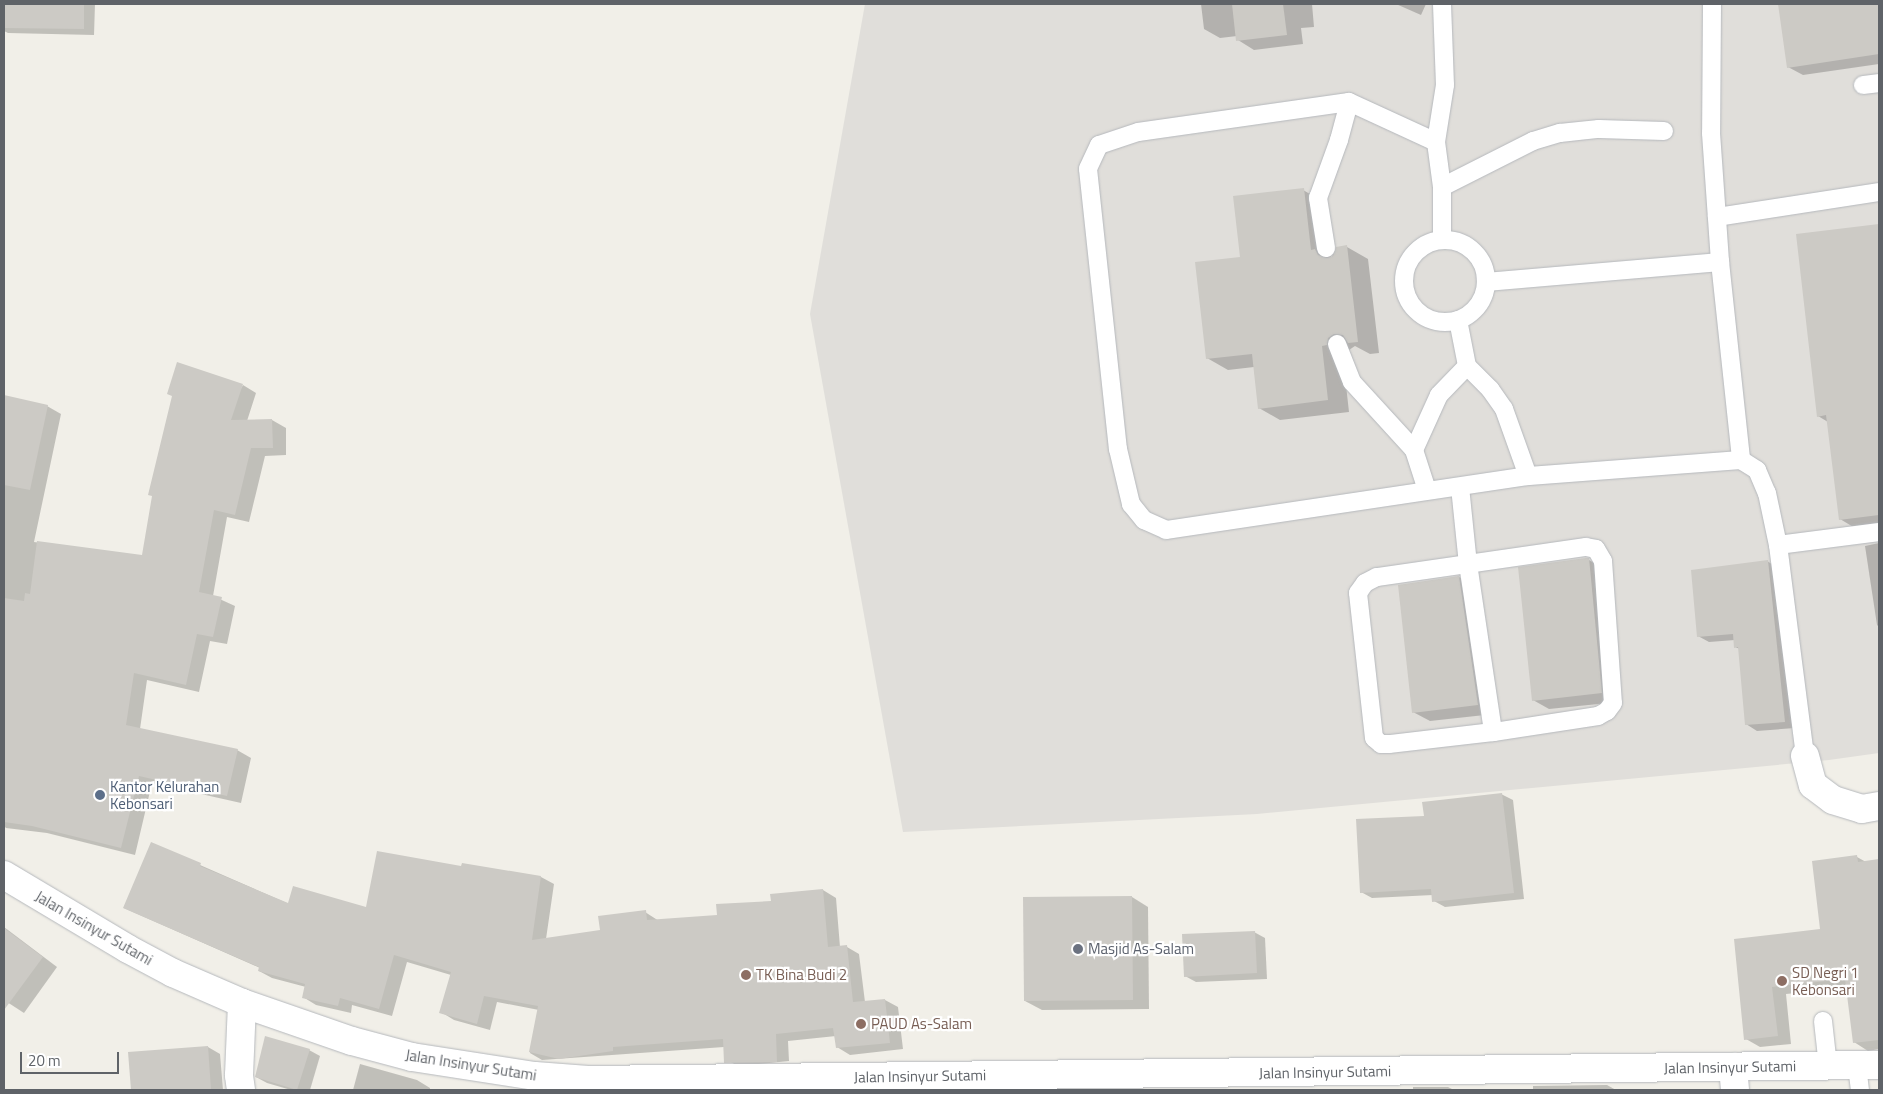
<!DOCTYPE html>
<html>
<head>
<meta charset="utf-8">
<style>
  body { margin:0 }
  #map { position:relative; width:1883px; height:1094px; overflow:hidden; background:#f1efe8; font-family:"Titillium Web",sans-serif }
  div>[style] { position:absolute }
  .industrial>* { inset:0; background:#e0deda }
  .shadow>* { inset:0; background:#0003 }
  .building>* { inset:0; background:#cccac5 }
  .roads { filter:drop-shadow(0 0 1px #b5b8bc) drop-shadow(0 0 1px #b5b8bc) }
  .service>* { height:18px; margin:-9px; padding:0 9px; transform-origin:9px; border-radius:9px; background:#fff }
  .service>.ring { margin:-9px; padding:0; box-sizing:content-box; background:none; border:18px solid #fff; border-radius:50% }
  .minor>* { height:28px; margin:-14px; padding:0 14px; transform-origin:14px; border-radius:14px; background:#fff }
  .dots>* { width:14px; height:14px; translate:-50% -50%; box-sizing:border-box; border:2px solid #fff; border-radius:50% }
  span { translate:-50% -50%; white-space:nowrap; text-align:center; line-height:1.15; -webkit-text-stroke:4.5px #fff; paint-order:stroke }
  .service-label { font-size:15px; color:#4e5e75 }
  .left { translate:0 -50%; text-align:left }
  .street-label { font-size:15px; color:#5f6368 }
  .worship-label { font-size:15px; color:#5b616d }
  .education-label { font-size:15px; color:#785e54 }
  .frame { position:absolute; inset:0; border:5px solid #5f6368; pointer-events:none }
  .scale { position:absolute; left:20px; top:1052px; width:99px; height:22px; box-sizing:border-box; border:2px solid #5f6368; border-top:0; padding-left:6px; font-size:15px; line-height:18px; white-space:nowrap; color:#5f6368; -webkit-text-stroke:4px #fff; paint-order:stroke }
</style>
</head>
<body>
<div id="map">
  <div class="industrial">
    <i style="clip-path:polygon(865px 4px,1879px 4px,1879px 753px,1829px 760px,1257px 814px,903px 832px,810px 314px)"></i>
  </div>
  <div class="shadow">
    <i style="clip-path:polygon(4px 4px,95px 4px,94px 35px,8px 33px,4px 31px)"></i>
    <i style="clip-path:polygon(1201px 4px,1312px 4px,1314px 27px,1301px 28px,1303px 44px,1254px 50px,1238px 40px,1237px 36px,1220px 38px,1204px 29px)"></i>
    <i style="clip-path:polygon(1396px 4px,1426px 4px,1421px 15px)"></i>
    <i style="clip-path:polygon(1797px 4px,1879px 4px,1879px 64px,1803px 75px,1788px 67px,1780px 6px)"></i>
    <i style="clip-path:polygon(1303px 190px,1324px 202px,1331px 258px,1337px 248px,1347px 247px,1368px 259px,1379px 353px,1370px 354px,1355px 346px,1349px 350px,1348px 357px,1343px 358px,1349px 412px,1280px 420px,1259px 408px,1254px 367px,1228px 370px,1207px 358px,1242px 258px)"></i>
    <i style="clip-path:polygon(1879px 225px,1879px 533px,1860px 531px,1840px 519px,1828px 422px,1818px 416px,1797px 235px)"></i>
    <i style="clip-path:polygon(243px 385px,256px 393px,247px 421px,272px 420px,286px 428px,286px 455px,265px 456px,249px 522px,227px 517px,213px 596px,235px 606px,227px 644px,210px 641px,199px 692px,147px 680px,140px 729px,237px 750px,251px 758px,241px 803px,152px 783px,135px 855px,47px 833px,6px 828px,4px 826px,4px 732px,8px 702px,4px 701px,4px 397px,47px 406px,61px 414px,34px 542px,143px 557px)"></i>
    <i style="clip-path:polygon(1879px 543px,1879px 627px,1877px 625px,1865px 546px)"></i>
    <i style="clip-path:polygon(1589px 560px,1605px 569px,1618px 702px,1549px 709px,1533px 700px)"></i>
    <i style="clip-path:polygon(1767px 561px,1778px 568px,1795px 728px,1757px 731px,1746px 724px,1740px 649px,1735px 647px,1735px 640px,1709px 642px,1698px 636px)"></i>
    <i style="clip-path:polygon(1459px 577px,1475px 587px,1494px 714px,1430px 721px,1413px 712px)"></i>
    <i style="clip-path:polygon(1501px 794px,1513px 800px,1524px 899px,1445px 907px,1434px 901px,1433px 895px,1372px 898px,1361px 892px,1425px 817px)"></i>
    <i style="clip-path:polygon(152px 844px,289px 904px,367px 909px,462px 868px,541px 877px,554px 884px,546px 939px,601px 931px,645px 912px,659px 921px,718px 916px,823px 890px,836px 898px,840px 947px,847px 947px,859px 954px,865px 1002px,885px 1000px,898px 1007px,903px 1049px,850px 1055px,837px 1047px,836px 1036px,788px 1041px,789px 1061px,738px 1066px,725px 1059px,724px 1047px,542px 1060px,530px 1053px,539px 1010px,497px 1002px,490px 1030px,454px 1020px,441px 1012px,451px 975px,407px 962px,392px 1016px,352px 1005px,351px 1013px,316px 1005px,303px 997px,306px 987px,272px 978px,259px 971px,260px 968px,124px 908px)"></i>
    <i style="clip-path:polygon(1857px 857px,1866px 862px,1879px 860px,1879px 1049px,1868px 1051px,1854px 1042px,1847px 988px,1786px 994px,1791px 1044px,1760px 1047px,1746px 1039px,1735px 940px,1821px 930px)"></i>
    <i style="clip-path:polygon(1132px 897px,1148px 907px,1149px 1009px,1042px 1010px,1025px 1001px)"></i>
    <i style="clip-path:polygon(4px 927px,57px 967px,24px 1013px,4px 1000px)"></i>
    <i style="clip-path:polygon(1254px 932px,1265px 938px,1267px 979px,1196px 982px,1185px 976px)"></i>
    <i style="clip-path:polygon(208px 1047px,220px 1054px,223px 1090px,132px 1090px,130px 1053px)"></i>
    <i style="clip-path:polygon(309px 1050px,320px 1056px,310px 1090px,291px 1090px,267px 1083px,256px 1077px)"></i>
    <i style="clip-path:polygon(360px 1064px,417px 1080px,430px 1088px,430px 1090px,353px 1090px)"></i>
    <i style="clip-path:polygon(1607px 1085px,1616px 1090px,1533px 1090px,1533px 1086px)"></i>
    <i style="clip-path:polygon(1413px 1087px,1448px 1087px,1454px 1090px,1413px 1090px)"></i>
  </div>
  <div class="building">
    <i style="clip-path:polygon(4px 4px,84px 4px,84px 29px,4px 28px)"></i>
    <i style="clip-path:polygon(1232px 4px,1283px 4px,1287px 35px,1236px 41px)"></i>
    <i style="clip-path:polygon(1778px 4px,1879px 4px,1879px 54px,1787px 68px)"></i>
    <i style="clip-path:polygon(1304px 188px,1311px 250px,1315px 249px,1318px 255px,1327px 258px,1333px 256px,1336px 247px,1347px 245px,1358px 342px,1348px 343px,1343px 335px,1334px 334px,1328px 338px,1327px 345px,1322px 346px,1328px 400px,1258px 409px,1252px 354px,1206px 359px,1195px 262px,1240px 257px,1233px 196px)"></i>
    <i style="clip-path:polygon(1879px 224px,1879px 515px,1839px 520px,1826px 415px,1817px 417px,1796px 234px)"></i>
    <i style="clip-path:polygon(177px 362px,243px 384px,231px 420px,272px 419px,273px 448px,251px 448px,235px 515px,214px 510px,199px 592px,222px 597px,213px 637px,197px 634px,186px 685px,134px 673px,126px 725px,238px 749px,227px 796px,139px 776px,121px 848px,32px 826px,4px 822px,4px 598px,24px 601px,25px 593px,30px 594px,37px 541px,142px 555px,152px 496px,148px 495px,172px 396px,167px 394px)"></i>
    <i style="clip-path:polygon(4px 395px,48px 405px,30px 490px,4px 485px)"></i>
    <i style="clip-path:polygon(1586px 558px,1589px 558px,1602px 693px,1532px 701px,1518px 567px)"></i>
    <i style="clip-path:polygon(1768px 560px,1785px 722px,1745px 725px,1738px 647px,1734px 648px,1733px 634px,1697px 637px,1691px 570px)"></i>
    <i style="clip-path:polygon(1459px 576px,1478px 705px,1412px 713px,1398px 585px)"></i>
    <i style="clip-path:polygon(1502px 793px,1514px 893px,1432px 902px,1431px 889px,1360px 893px,1356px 819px,1424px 816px,1422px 802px)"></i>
    <i style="clip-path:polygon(151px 842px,201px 863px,200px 866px,288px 903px,293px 886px,366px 907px,377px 851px,461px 866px,462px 863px,541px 876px,532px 940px,600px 930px,598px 916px,646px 910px,647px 920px,717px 915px,716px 904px,771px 901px,770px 894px,823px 889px,828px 947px,847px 945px,853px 1002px,885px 999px,890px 1043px,836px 1048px,833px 1028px,776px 1034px,777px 1062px,724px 1063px,723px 1039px,613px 1047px,613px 1051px,559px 1059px,529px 1052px,538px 1006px,484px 996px,477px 1024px,439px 1013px,451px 972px,394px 955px,379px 1009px,340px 998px,338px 1006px,302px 998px,305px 984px,258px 971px,259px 967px,123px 908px)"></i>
    <i style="clip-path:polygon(1857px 855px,1858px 862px,1879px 859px,1879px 1040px,1853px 1043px,1845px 979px,1772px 987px,1778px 1036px,1744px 1040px,1734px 939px,1820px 929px,1812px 861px)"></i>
    <i style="clip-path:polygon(1132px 896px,1133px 1000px,1024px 1001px,1023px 897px)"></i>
    <i style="clip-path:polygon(4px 928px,43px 957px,4px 1010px)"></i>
    <i style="clip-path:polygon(1255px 931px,1257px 973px,1184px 977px,1182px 934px)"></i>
    <i style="clip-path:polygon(265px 1036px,310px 1049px,297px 1090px,255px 1077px)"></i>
    <i style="clip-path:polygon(208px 1046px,211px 1090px,131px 1090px,128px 1052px)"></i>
  </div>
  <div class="roads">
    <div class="service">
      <i style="left:1442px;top:4px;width:81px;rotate:87.9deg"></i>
      <i style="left:1445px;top:85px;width:58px;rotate:99deg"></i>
      <i style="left:1436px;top:142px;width:45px;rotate:82.4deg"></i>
      <i style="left:1442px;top:187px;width:53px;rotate:90deg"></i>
      <i style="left:1712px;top:4px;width:129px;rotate:90.4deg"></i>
      <i style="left:1711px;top:133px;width:129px;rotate:86deg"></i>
      <i style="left:1720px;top:262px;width:199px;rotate:83.9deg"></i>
      <i style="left:1741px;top:460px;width:19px;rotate:32deg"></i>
      <i style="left:1757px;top:470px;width:25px;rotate:67deg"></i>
      <i style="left:1767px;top:493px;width:53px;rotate:78.1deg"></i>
      <i style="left:1778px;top:545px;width:213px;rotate:82.7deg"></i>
      <i style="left:1863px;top:85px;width:16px;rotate:-7deg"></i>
      <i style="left:1436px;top:142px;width:96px;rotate:-155.3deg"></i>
      <i style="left:1349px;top:102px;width:213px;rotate:171.9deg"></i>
      <i style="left:1138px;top:132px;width:41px;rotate:161.6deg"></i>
      <i style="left:1099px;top:145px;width:26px;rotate:115deg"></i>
      <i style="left:1088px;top:169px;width:282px;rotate:83.9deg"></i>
      <i style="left:1118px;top:449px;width:57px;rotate:76.7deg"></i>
      <i style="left:1131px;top:504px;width:21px;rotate:51deg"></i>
      <i style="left:1144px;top:520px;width:24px;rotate:24deg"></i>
      <i style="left:1166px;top:530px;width:366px;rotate:-8.5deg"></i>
      <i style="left:1528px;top:476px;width:214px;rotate:-4.3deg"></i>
      <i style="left:1442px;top:187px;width:102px;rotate:-26.8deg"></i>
      <i style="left:1533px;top:141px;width:28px;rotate:-17deg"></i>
      <i style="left:1560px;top:133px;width:39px;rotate:-6deg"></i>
      <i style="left:1599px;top:129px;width:65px;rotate:1.8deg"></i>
      <i style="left:1717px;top:217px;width:164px;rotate:-8.8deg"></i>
      <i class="ring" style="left:1404px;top:240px;width:64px;height:64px"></i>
      <i style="left:1326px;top:248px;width:51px;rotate:-99.1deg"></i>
      <i style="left:1318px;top:198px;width:62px;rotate:-70.1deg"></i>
      <i style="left:1339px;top:140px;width:39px;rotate:-75deg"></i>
      <i style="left:1486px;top:282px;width:235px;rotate:-4.9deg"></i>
      <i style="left:1458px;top:320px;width:47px;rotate:78.9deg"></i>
      <i style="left:1467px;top:366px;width:33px;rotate:45deg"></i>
      <i style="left:1490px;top:389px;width:24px;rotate:55deg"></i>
      <i style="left:1504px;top:409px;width:71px;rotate:70.3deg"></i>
      <i style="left:1337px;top:344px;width:41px;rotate:68.5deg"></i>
      <i style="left:1352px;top:382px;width:92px;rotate:47.6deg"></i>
      <i style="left:1414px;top:450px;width:42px;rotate:72deg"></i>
      <i style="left:1414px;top:450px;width:60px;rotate:-65.6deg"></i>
      <i style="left:1439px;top:395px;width:40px;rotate:-46deg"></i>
      <i style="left:1460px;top:487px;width:77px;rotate:84.1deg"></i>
      <i style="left:1468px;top:564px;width:170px;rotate:81.5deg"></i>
      <i style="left:1778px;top:545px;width:102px;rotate:-7.3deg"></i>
      <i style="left:1586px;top:547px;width:10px;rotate:11deg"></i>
      <i style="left:1596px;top:549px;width:14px;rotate:60deg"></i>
      <i style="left:1603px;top:561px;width:142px;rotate:86deg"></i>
      <i style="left:1613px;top:703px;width:10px;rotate:127deg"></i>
      <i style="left:1607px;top:711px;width:10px;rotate:151deg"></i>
      <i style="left:1598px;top:716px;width:106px;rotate:171.3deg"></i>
      <i style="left:1493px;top:732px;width:105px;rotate:173.4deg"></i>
      <i style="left:1389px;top:744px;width:8px;rotate:180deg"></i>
      <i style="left:1381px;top:744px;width:9px;rotate:-139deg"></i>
      <i style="left:1374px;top:738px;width:146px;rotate:-96.3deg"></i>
      <i style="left:1358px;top:593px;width:12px;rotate:-55deg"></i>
      <i style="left:1365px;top:583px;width:13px;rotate:-27deg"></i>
      <i style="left:1377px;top:577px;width:211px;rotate:-8.2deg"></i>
      <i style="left:1823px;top:1021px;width:45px;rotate:83.7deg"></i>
      <i style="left:1857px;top:1066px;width:24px;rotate:83deg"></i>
    </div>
    <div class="minor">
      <i style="left:1805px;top:756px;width:30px;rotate:75deg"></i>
      <i style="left:1813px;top:785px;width:25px;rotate:37deg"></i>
      <i style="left:1833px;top:800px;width:30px;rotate:17deg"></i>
      <i style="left:1862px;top:809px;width:17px;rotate:-10deg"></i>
      <i style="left:4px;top:875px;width:144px;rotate:30.8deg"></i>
      <i style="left:128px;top:949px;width:51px;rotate:28.1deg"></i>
      <i style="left:173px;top:973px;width:75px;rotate:23.5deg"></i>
      <i style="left:242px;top:1003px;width:116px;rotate:19.1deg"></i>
      <i style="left:352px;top:1041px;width:62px;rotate:14.9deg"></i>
      <i style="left:412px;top:1057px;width:124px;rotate:8.8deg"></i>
      <i style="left:535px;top:1076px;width:53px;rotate:4.3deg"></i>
      <i style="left:588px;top:1080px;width:1291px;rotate:-0.67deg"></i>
      <i style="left:1733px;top:1067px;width:23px;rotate:85deg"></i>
      <i style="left:241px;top:1090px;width:15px;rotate:-98deg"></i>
      <i style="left:239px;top:1075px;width:72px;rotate:-87.6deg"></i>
    </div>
  </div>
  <div class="dots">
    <i style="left:100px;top:795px;background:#5c6f8a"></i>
    <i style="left:1078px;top:949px;background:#6b7280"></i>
    <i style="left:746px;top:975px;background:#8d6e63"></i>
    <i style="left:1782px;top:981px;background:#8d6e63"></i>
    <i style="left:861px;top:1024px;background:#8d6e63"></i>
  </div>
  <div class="service-label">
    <span class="left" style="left:110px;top:795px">Kantor Kelurahan<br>Kebonsari</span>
  </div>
  <div class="street-label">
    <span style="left:94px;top:928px;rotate:30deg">Jalan Insinyur Sutami</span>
    <span style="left:471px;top:1065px;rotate:9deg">Jalan Insinyur Sutami</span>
    <span style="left:1730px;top:1067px;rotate:-1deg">Jalan Insinyur Sutami</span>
    <span style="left:1325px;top:1072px;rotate:-1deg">Jalan Insinyur Sutami</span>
    <span style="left:920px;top:1076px;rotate:-1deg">Jalan Insinyur Sutami</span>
  </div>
  <div class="worship-label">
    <span class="left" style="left:1088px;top:949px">Masjid As-Salam</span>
  </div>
  <div class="education-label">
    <span class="left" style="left:1792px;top:981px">SD Negri 1<br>Kebonsari</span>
    <span class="left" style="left:756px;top:975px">TK Bina Budi 2</span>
    <span class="left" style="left:871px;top:1024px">PAUD As-Salam</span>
  </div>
  <div class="frame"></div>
  <div class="scale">20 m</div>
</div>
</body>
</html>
